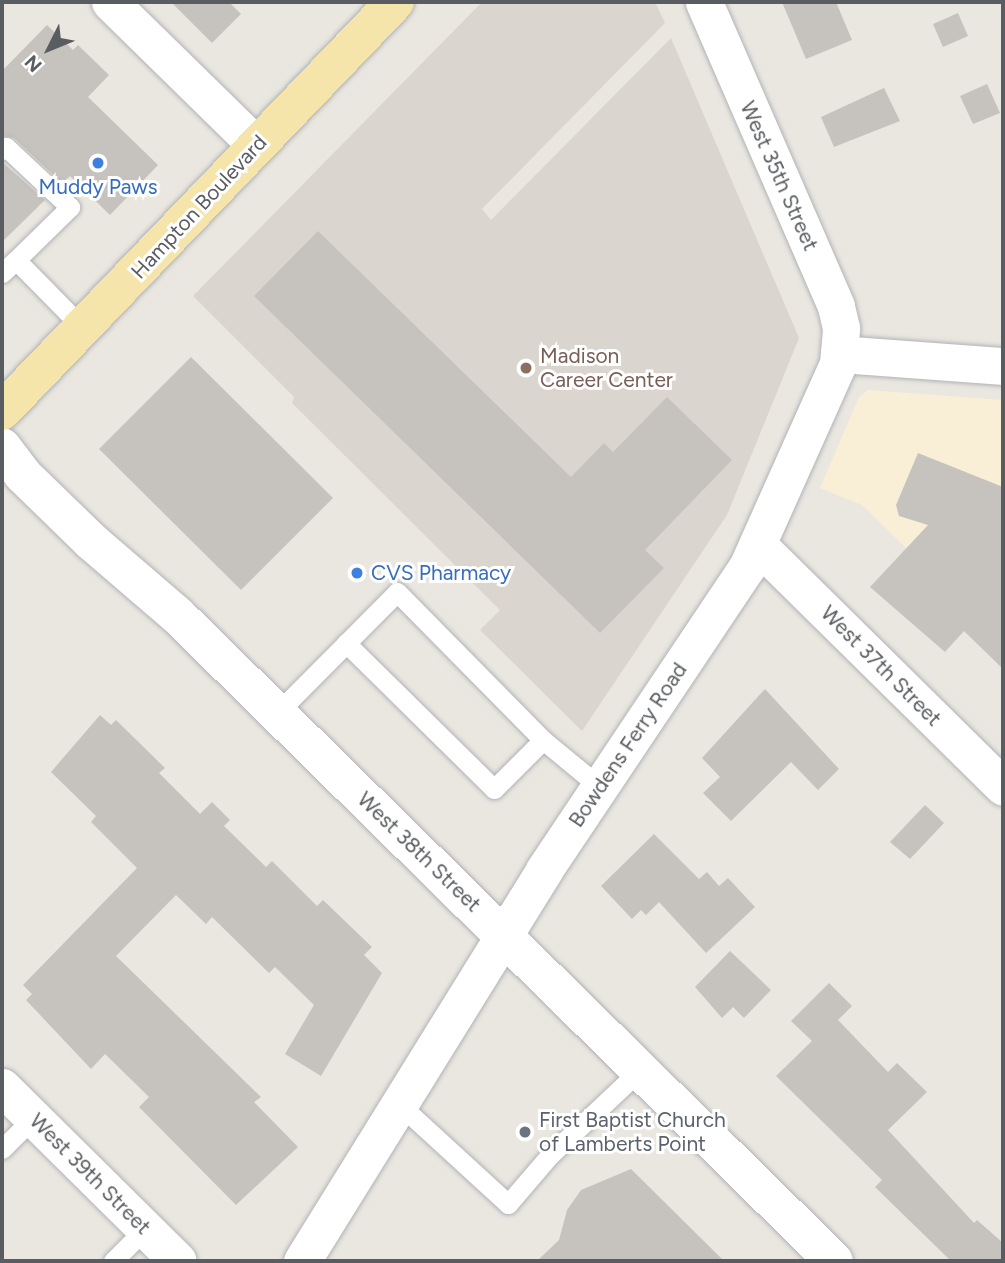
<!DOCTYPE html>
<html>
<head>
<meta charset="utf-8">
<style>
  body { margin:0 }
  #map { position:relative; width:1005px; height:1263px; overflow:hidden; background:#eae7e0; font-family:Figtree,sans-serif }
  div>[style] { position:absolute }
  .commercial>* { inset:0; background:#f9efd6 }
  .education>* { inset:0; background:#dad6cf }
  .building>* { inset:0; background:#c6c2be }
  .roads { filter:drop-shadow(0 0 2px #b1b3b7) drop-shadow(0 0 2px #b1b3b7) }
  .service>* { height:19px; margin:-9.5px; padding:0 9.5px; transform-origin:9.5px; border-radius:9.5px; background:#fff }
  .minor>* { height:37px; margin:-18.5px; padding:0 18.5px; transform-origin:18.5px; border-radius:18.5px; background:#fff }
  .tertiary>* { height:38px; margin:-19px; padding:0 19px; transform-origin:19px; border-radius:19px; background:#fff }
  .primary>* { height:38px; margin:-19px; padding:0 19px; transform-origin:19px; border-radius:19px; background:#f5e5aa }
  .dots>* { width:19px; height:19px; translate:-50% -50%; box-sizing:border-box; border:4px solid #fff; border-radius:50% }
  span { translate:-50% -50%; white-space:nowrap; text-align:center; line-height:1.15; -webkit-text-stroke:6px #fff; paint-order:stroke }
  .street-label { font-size:21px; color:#595c60 }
  .shop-label { font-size:21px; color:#366cbe }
  .left { translate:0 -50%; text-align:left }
  .education-label { font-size:21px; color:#785e54 }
  .worship-label { font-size:21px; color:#5b616d }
  .frame { position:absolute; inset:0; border:4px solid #595c60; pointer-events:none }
  .north { position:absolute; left:14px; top:14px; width:70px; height:70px; -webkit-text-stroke:5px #fff; paint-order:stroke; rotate:227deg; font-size:19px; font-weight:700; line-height:28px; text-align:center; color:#595c60 }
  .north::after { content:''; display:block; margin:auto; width:24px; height:32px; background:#595c60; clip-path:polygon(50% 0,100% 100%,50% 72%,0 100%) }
</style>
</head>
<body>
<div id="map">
  <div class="commercial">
    <i style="clip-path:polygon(868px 390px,1003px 400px,1003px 621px,938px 579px,862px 505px,820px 488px,859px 397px)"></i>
  </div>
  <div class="education">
    <i style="clip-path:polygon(482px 2px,655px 2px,665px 23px,482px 209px,491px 220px,671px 38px,799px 338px,727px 515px,582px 731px,480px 630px,500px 610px,292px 403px,294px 397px,193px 296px)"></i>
  </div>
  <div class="building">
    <i style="clip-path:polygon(171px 2px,229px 2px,241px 14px,212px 43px)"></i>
    <i style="clip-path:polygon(782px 2px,836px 2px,852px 40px,806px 59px)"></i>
    <i style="clip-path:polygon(958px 13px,968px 36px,943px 47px,933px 24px)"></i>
    <i style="clip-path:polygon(47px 25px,73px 50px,78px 45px,109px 75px,88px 97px,158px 165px,110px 215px,70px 176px,62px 183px,14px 138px,2px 136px,2px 71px)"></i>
    <i style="clip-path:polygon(987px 84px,1000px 113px,973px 124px,960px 96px)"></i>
    <i style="clip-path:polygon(884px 88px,900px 121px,834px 147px,821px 117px)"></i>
    <i style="clip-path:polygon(2px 162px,45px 200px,2px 242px)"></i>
    <i style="clip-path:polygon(318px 231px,571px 477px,604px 443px,613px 452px,667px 397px,732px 460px,645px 550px,664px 568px,600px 633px,254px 296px)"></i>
    <i style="clip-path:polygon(191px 357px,333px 498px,241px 590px,99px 449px)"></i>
    <i style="clip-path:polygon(918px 453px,1003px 487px,1003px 669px,964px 631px,945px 652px,870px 587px,928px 525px,899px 516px,896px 505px)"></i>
    <i style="clip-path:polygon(765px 689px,839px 769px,818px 790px,791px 762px,731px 821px,703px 793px,720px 777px,702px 758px)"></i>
    <i style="clip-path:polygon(100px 715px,111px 725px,116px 720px,165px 768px,159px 773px,200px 814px,212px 802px,230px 820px,224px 826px,266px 867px,272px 861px,317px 906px,323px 900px,372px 947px,364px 955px,382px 973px,321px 1076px,285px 1054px,314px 1005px,275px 967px,269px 973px,212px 917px,206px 924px,176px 895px,116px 956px,261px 1097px,254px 1102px,298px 1147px,236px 1205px,139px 1107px,149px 1097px,105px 1054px,91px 1069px,26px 1000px,32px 994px,23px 985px,137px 868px,91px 822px,96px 816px,51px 772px)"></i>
    <i style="clip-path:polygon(925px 805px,944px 823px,910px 859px,890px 842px)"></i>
    <i style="clip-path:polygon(654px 834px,699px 879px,707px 872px,719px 886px,728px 878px,755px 907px,706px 953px,659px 902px,646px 915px,641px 910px,632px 919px,601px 886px)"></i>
    <i style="clip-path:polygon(730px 951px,771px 990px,744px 1018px,733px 1007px,722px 1018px,695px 987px)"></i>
    <i style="clip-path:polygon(829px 983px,852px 1006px,838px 1020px,888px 1072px,897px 1063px,927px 1092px,888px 1130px,974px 1223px,977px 1220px,1003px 1243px,1003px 1261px,951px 1261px,875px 1187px,882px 1180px,776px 1076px,812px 1041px,791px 1021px)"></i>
    <i style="clip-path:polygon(631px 1169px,724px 1261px,537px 1261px,559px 1240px,567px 1210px,581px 1190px)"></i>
  </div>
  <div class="roads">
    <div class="service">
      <i style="left:2px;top:150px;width:5px;rotate:-37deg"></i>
      <i style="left:6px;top:147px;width:88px;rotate:43.2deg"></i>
      <i style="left:70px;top:207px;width:76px;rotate:135.5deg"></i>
      <i style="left:16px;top:260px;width:97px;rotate:45.4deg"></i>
      <i style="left:2px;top:273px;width:19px;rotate:-43deg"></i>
      <i style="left:346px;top:643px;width:208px;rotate:44.6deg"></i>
      <i style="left:494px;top:789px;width:69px;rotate:-45deg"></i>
      <i style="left:277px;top:713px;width:170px;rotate:-45.2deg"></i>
      <i style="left:397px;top:592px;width:208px;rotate:45.4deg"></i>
      <i style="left:543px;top:740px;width:74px;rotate:39.5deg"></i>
      <i style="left:399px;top:1104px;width:148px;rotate:42.5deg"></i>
      <i style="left:508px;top:1204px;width:65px;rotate:-49.4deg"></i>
      <i style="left:550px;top:1155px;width:124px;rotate:-43.4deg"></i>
      <i style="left:2px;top:1149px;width:44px;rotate:-45deg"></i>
      <i style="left:113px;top:1261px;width:45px;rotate:-45deg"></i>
    </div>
    <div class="minor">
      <i style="left:110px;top:2px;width:204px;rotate:44.4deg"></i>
      <i style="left:839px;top:354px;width:164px;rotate:4.2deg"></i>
      <i style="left:759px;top:546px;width:343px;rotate:44.6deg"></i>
      <i style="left:2px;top:1087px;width:247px;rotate:44.7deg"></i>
      <i style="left:302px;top:1261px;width:460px;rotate:-58.2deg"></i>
      <i style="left:544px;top:870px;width:365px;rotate:-56.2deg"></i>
      <i style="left:747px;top:567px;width:222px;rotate:-65.9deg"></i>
      <i style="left:838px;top:364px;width:36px;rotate:-85deg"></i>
      <i style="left:841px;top:328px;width:23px;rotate:-103deg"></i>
      <i style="left:836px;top:306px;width:331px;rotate:-113.5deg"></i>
    </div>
    <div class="tertiary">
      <i style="left:2px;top:447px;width:35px;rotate:53deg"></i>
      <i style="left:23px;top:475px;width:96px;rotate:44.2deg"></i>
      <i style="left:92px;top:542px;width:112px;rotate:40.7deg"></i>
      <i style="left:177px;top:615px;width:921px;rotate:44.52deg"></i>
    </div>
    <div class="primary">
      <i style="left:2px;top:411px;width:567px;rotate:-46.14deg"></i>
    </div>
  </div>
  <div class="dots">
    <i style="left:98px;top:163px;background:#3f7fe0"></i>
    <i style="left:526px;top:368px;background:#8d6e63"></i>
    <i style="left:357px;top:573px;background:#3f7fe0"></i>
    <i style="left:525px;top:1132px;background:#6b7280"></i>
  </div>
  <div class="street-label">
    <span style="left:779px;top:176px;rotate:66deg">West 35th Street</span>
    <span style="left:199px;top:207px;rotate:-47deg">Hampton Boulevard</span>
    <span style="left:881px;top:666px;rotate:45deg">West 37th Street</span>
    <span style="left:628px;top:745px;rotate:-56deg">Bowdens Ferry Road</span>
    <span style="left:419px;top:852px;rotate:44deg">West 38th Street</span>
    <span style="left:90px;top:1174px;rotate:45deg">West 39th Street</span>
  </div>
  <div class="shop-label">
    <span style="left:98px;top:187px">Muddy Paws</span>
    <span class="left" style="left:371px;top:573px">CVS Pharmacy</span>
  </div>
  <div class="education-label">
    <span class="left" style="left:540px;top:368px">Madison<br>Career Center</span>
  </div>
  <div class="worship-label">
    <span class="left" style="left:539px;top:1132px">First Baptist Church<br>of Lamberts Point</span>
  </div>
  <div class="frame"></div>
  <div class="north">N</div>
</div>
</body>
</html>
